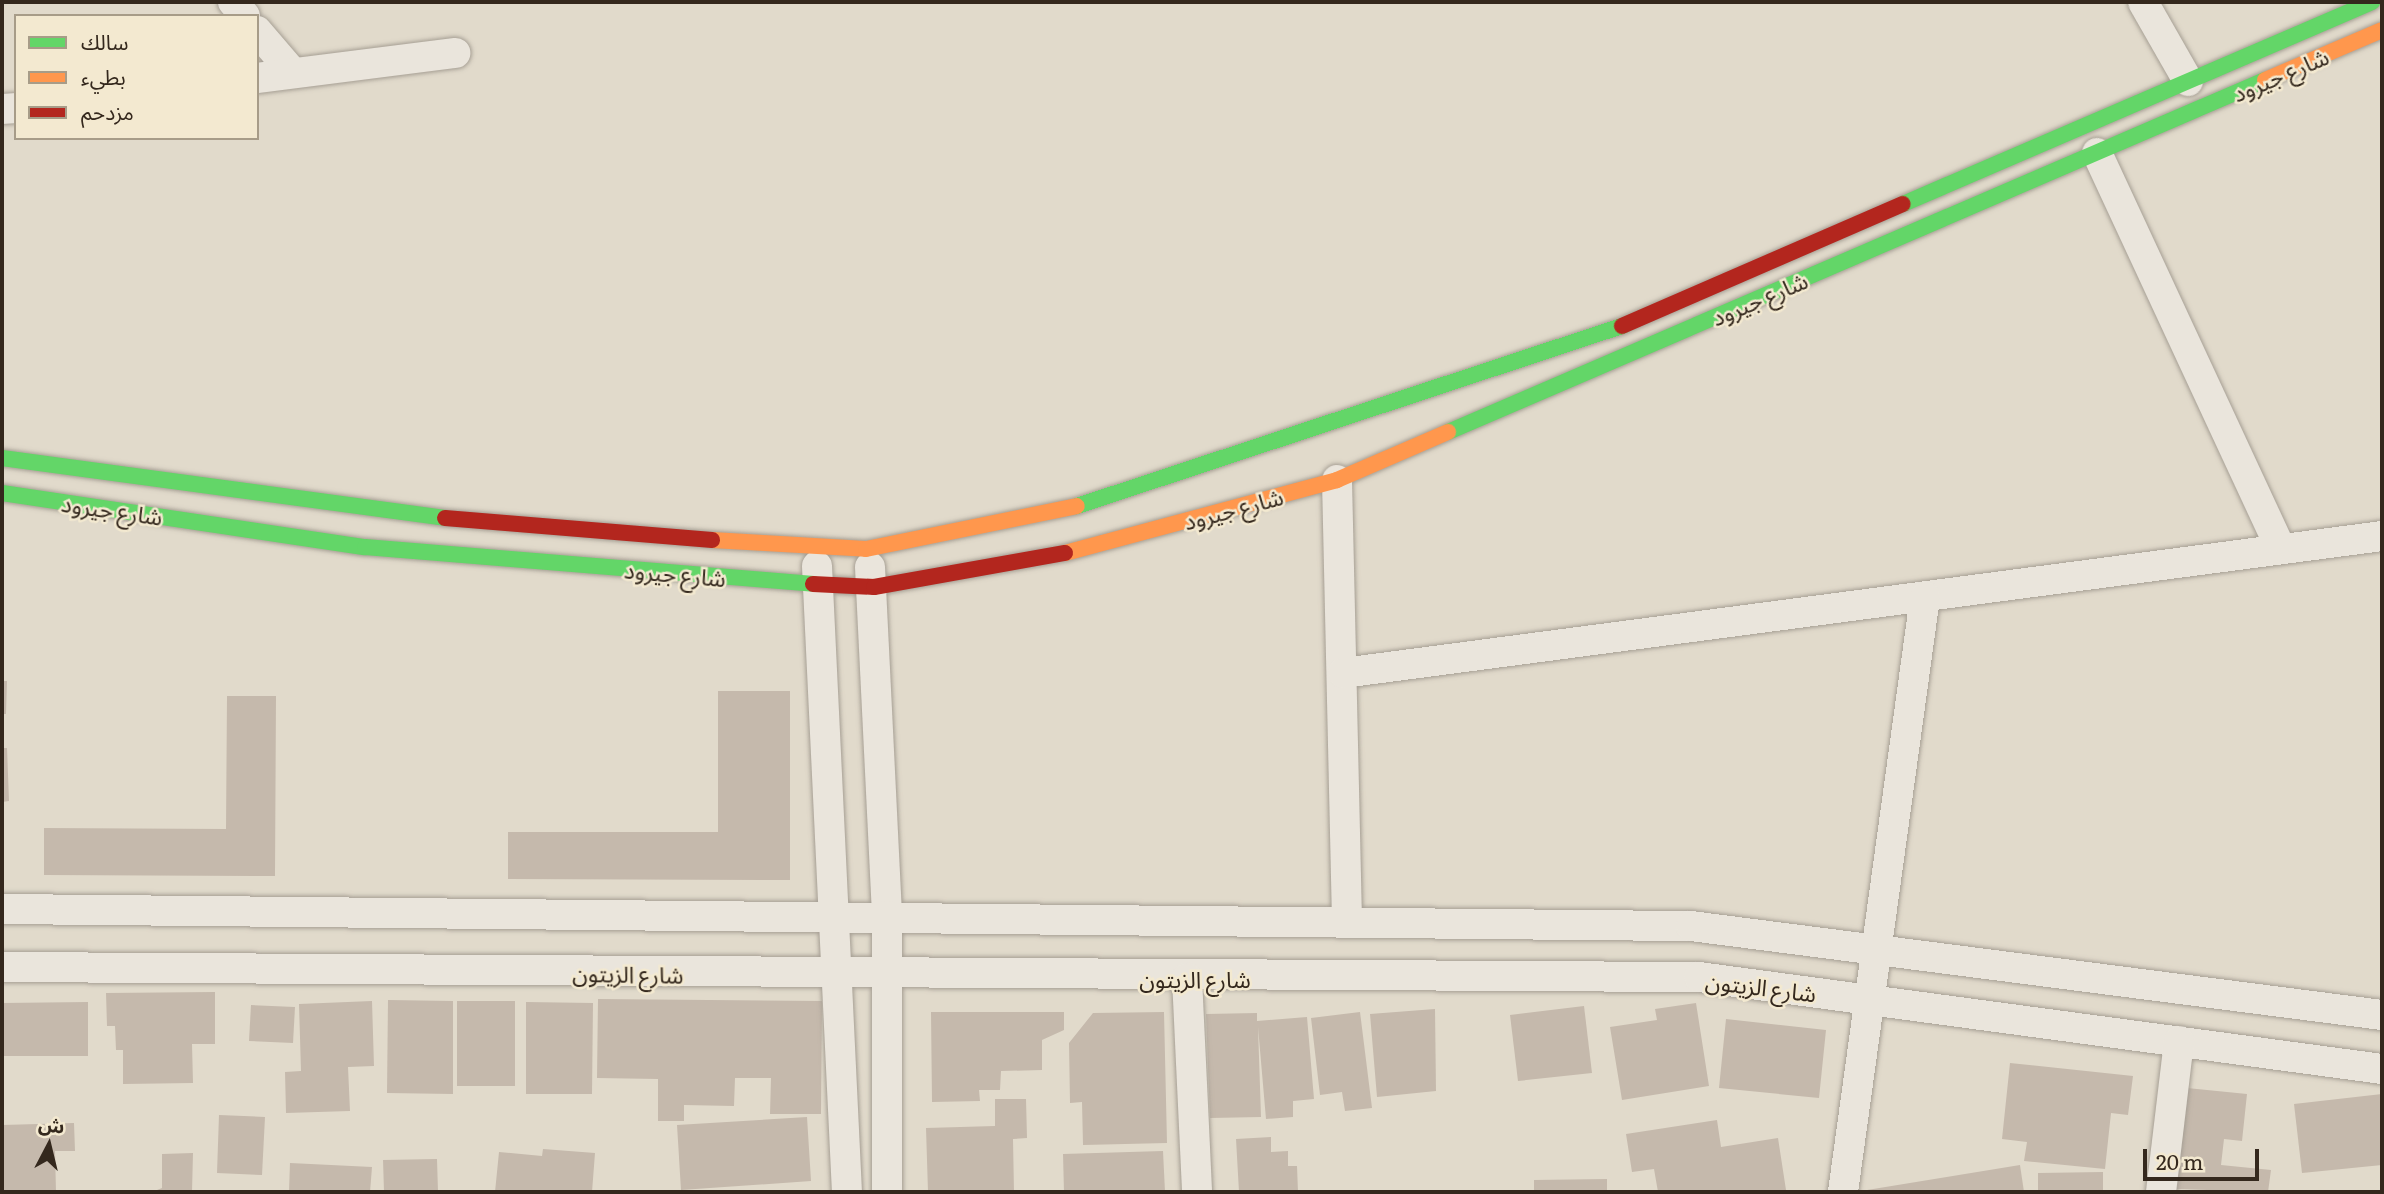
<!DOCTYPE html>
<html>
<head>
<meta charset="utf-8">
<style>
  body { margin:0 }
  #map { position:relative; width:2384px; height:1194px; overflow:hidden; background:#e1dacb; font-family:Literata,"Noto Sans Arabic",serif }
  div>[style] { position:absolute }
  .building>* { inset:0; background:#c5b9ac }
  .roads { filter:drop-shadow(0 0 2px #a69f94) drop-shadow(0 0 2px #a69f94) }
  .street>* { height:30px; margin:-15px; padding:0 15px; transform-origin:15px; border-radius:15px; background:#eae5dc }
  .fast>* { height:16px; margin:-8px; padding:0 8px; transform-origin:8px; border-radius:8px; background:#63d668 }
  .slow>* { height:16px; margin:-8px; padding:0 8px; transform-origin:8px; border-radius:8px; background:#ff974d }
  .jam>* { height:16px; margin:-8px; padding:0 8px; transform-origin:8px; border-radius:8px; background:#b3261e }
  span { translate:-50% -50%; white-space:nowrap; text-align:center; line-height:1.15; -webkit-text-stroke:5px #f3e9d0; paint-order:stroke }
  .street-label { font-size:23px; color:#34281d }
  .frame { position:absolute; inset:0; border:4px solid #34281d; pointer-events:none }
  .legend { position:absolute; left:14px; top:14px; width:245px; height:126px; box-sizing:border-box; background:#f3e9d0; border:2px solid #a79c88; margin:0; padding:9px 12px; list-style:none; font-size:21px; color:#34281d }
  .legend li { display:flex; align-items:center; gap:14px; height:35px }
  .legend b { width:35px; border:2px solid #a79c88 }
  .north { position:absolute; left:14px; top:1110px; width:70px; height:70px; -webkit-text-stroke:5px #f3e9d0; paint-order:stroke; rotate:7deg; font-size:19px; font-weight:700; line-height:28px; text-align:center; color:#34281d }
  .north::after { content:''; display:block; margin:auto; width:24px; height:32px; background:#34281d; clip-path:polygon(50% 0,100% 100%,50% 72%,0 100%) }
  .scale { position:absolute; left:2143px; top:1149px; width:116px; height:32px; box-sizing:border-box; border:4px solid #34281d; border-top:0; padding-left:9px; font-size:21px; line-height:24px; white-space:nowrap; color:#34281d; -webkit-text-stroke:5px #f3e9d0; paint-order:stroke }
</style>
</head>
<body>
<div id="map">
  <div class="building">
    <i style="clip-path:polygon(2px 681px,7px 681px,6px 714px,2px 714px)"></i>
    <i style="clip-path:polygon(718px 691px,790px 691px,790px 880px,508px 879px,508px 832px,718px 832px)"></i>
    <i style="clip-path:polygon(227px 696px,276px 696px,275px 876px,44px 875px,44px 828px,226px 829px)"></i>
    <i style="clip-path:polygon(2px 748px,7px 748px,9px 801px,2px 802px)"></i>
    <i style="clip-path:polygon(215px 992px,215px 1044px,192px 1044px,193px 1083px,123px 1084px,123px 1050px,116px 1050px,115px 1026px,107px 1026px,106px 993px)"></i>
    <i style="clip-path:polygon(598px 999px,822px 1001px,821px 1114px,770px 1114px,771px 1078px,735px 1078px,734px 1106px,684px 1105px,684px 1121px,658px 1121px,658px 1079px,597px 1078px)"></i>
    <i style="clip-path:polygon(388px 1000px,453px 1001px,453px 1094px,387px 1093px)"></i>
    <i style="clip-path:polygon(372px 1001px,374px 1066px,348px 1067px,350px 1111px,286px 1113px,285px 1072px,301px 1071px,299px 1004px)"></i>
    <i style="clip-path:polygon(457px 1001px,515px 1001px,515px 1086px,457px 1086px)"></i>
    <i style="clip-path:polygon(88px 1002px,88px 1056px,2px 1056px,2px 1003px)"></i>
    <i style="clip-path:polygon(526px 1002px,593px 1003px,592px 1094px,526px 1094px)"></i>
    <i style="clip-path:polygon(1696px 1003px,1709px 1086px,1622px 1100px,1610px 1027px,1657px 1020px,1655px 1009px)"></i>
    <i style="clip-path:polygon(251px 1005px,295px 1007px,293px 1043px,249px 1041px)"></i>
    <i style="clip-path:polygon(1584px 1006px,1592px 1073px,1518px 1081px,1510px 1015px)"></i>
    <i style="clip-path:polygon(1435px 1009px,1436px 1091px,1377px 1097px,1370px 1014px)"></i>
    <i style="clip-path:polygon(931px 1012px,1064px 1012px,1064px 1030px,1042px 1040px,1042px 1070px,1001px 1071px,1000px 1090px,979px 1090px,980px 1101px,932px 1102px)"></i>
    <i style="clip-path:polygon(1164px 1012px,1167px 1143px,1083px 1145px,1082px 1102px,1070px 1103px,1069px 1043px,1093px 1013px)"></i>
    <i style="clip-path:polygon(1360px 1012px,1372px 1108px,1345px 1111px,1342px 1092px,1320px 1095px,1311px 1018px)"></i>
    <i style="clip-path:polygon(1257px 1013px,1257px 1021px,1307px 1017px,1314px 1099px,1293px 1101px,1293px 1117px,1266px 1119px,1258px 1027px,1261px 1117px,1210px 1118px,1206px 1014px)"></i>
    <i style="clip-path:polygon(1726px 1019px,1826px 1030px,1819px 1098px,1719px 1088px)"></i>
    <i style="clip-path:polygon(2010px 1063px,2133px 1076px,2128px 1115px,2111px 1113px,2105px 1169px,2024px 1161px,2027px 1142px,2002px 1139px)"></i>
    <i style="clip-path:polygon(2187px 1088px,2247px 1094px,2242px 1141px,2224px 1139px,2221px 1165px,2271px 1170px,2268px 1192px,2177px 1189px)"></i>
    <i style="clip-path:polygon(2382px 1094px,2382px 1165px,2302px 1173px,2294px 1104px)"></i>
    <i style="clip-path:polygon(995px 1099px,1026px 1099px,1027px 1138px,1013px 1139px,1014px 1192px,928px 1192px,926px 1128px,995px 1126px)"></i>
    <i style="clip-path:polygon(219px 1115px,265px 1117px,262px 1175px,217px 1173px)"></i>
    <i style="clip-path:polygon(807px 1117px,811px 1181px,681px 1190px,677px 1125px)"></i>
    <i style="clip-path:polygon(1717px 1120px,1721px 1147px,1778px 1138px,1786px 1190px,1658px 1192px,1654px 1169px,1632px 1172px,1626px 1134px)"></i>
    <i style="clip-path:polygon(74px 1123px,75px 1151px,55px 1151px,56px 1192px,2px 1192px,2px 1125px)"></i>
    <i style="clip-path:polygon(1271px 1137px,1271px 1152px,1288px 1151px,1288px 1166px,1297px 1166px,1298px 1192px,1239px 1192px,1236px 1139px)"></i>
    <i style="clip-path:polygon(543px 1149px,595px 1153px,592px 1192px,495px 1192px,499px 1152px,542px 1156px)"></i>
    <i style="clip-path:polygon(1163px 1151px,1165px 1192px,1064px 1192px,1063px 1154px)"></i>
    <i style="clip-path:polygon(193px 1153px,192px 1192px,152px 1192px,162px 1188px,162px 1154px)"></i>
    <i style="clip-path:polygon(437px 1159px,438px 1192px,384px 1192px,383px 1160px)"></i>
    <i style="clip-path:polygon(290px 1163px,372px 1167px,370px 1192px,289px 1192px)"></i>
    <i style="clip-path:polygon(2020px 1165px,2024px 1192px,1861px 1192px,1861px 1191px)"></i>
    <i style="clip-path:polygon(2103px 1172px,2103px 1192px,2038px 1192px,2038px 1173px)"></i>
    <i style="clip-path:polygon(1607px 1179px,1607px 1192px,1534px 1192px,1534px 1180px)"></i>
  </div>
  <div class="roads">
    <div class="street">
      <i style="left:233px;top:2px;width:18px;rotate:49deg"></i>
      <i style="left:2143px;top:2px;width:91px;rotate:60.3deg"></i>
      <i style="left:257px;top:31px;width:55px;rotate:49.4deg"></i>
      <i style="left:257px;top:78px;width:200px;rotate:-7.2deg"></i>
      <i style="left:2px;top:109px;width:14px;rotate:-4deg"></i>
      <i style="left:2097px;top:153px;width:435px;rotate:65.1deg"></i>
      <i style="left:1337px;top:480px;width:442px;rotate:88.7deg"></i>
      <i style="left:817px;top:566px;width:627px;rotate:87.26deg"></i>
      <i style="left:870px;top:567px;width:349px;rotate:87.2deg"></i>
      <i style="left:887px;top:916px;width:276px;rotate:90deg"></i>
      <i style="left:1343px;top:673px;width:1048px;rotate:-7.51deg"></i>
      <i style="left:2px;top:909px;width:1689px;rotate:0.58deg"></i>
      <i style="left:1691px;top:926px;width:697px;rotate:7.34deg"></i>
      <i style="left:2px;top:967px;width:1697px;rotate:0.34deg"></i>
      <i style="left:1699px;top:977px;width:689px;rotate:7.67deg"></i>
      <i style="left:1187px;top:978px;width:214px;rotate:87.3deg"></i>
      <i style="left:1843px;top:1192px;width:601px;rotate:-82.15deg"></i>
      <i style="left:2161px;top:1192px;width:152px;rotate:-83.2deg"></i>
    </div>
    <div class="fast">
      <i style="left:1903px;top:204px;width:511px;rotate:-23.3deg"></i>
      <i style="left:1448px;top:432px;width:890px;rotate:-23.31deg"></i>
      <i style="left:2px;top:458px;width:447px;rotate:7.7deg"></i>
      <i style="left:2px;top:493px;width:367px;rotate:8.5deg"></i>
      <i style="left:365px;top:547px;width:450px;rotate:4.7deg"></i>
      <i style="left:1077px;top:506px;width:574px;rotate:-18.28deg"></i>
    </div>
    <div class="slow">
      <i style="left:2265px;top:80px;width:127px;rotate:-23.1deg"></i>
      <i style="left:712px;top:540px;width:154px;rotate:3.3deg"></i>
      <i style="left:866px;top:549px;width:215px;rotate:-11.5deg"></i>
      <i style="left:1065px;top:553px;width:282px;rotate:-15deg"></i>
      <i style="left:1337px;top:480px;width:121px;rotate:-23.4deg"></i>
    </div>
    <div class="jam">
      <i style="left:1622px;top:326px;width:306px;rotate:-23.5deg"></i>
      <i style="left:445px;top:518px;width:268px;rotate:4.7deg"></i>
      <i style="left:813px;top:584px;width:61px;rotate:2.8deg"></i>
      <i style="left:874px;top:587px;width:194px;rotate:-10.1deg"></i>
    </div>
  </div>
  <div class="street-label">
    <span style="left:2280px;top:74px;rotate:-23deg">شارع جيرود</span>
    <span style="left:1759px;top:298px;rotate:-23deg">شارع جيرود</span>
    <span style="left:1233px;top:508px;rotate:-15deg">شارع جيرود</span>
    <span style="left:112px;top:509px;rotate:8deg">شارع جيرود</span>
    <span style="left:675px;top:573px;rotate:5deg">شارع جيرود</span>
    <span style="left:628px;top:973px;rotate:1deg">شارع الزيتون</span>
    <span style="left:1195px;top:978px">شارع الزيتون</span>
    <span style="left:1761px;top:986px;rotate:7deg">شارع الزيتون</span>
  </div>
  <div class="frame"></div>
  <ul class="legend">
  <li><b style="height:9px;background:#63d668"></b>سالك</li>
  <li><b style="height:9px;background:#ff974d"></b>بطيء</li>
  <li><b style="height:9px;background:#b3261e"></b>مزدحم</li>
  </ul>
  <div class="north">ش</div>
  <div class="scale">20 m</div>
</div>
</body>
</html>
